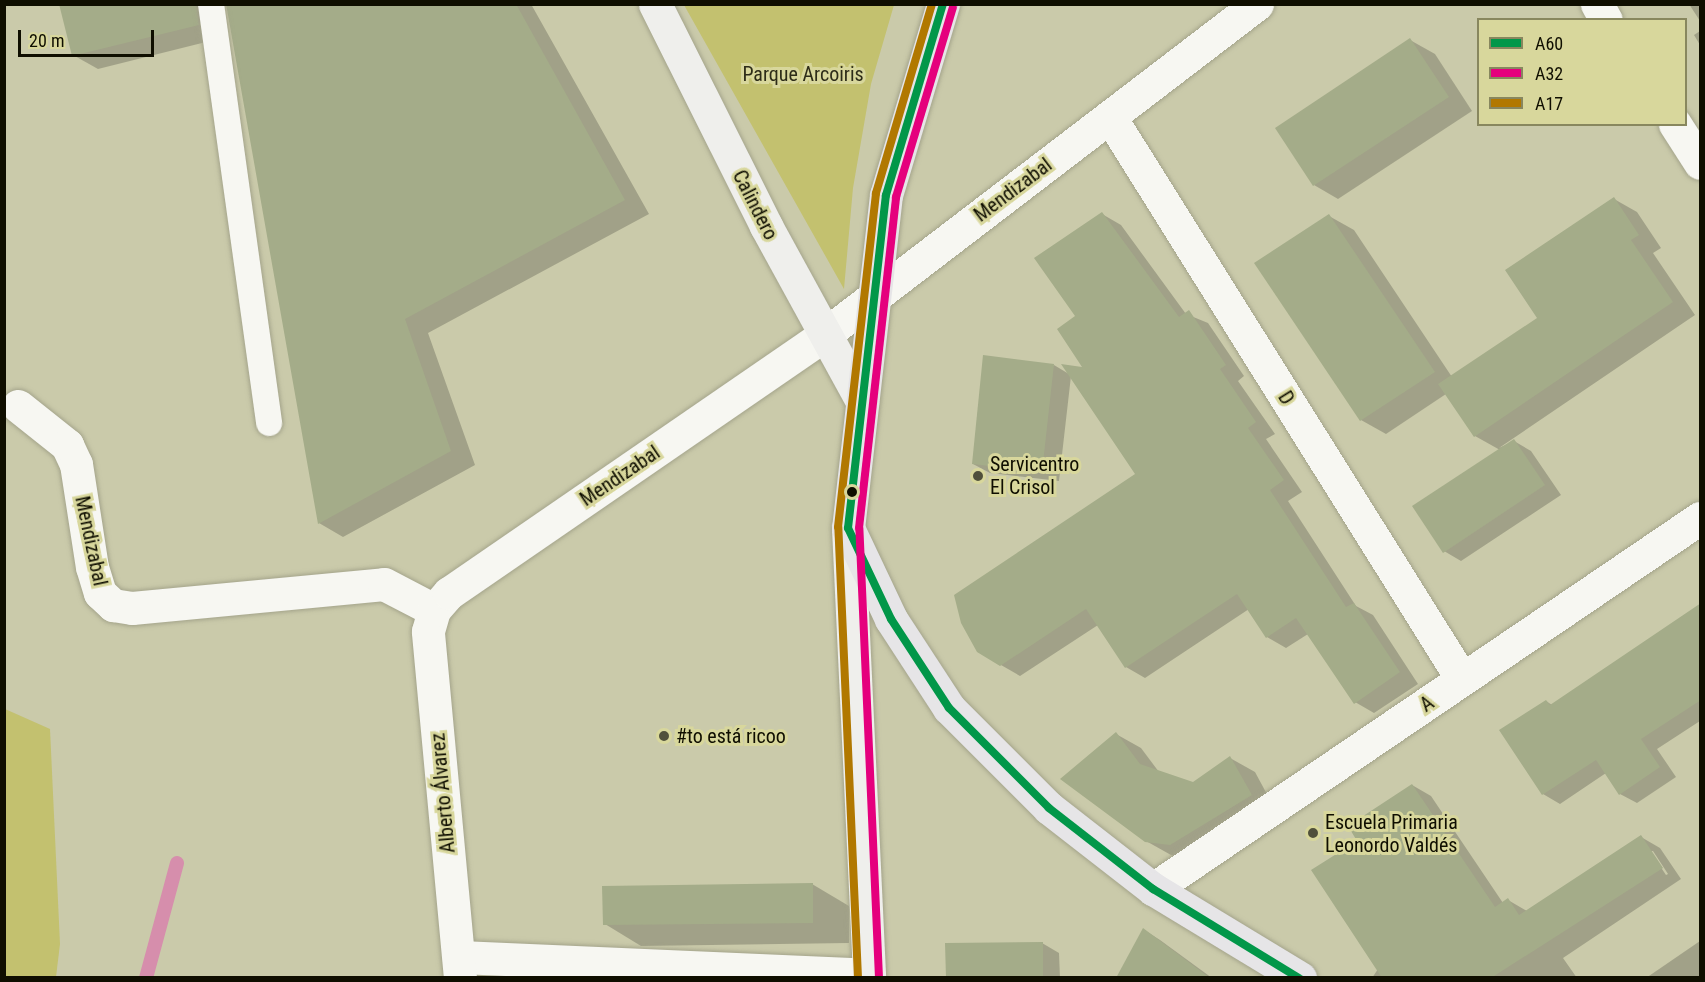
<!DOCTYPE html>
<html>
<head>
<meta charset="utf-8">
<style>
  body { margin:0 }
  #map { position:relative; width:1705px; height:982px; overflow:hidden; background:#cacaaa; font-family:"Roboto Condensed",sans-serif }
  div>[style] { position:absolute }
  .green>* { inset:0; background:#c3c16f }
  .shadow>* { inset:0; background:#0003 }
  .stream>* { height:14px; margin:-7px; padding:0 7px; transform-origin:7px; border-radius:7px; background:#d68eac }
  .building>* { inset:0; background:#a4ac89 }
  .roads { filter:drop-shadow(0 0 2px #a4a48b) drop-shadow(0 0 2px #a4a48b) }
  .service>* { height:26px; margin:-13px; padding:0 13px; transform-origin:13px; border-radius:13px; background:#f7f7f2 }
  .minor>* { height:33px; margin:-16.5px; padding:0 16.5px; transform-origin:16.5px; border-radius:16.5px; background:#f7f7f2 }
  .secondary>* { height:33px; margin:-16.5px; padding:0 16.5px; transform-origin:16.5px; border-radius:16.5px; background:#efefec }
  .primary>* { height:33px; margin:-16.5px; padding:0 16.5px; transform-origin:16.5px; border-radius:16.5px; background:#e6e5e7 }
  .bus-1>* { height:8px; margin:-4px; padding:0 4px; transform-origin:4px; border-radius:4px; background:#029749 }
  .bus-2>* { height:8px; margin:-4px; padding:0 4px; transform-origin:4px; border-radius:4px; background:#e5007d }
  .bus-3>* { height:8px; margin:-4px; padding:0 4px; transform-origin:4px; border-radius:4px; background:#b17800 }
  .dots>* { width:16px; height:16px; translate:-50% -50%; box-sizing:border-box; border:3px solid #d8d79c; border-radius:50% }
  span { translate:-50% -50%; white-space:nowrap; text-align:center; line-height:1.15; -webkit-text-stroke:6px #d8d79c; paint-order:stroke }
  .park-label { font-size:20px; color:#2d2c18 }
  .street-label { font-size:20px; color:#0f0e00 }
  .poi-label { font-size:20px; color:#0f0e00 }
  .left { translate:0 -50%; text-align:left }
  .frame { position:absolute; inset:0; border:6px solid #0f0e00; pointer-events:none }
  .legend { position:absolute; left:1477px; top:18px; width:210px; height:108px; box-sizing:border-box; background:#d8d79c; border:2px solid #88875e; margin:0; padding:8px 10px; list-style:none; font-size:18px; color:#0f0e00 }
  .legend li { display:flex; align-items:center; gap:12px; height:30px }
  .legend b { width:30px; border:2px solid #88875e }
  .scale { position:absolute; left:18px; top:30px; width:136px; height:27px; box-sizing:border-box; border:3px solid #0f0e00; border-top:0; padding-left:8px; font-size:18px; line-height:21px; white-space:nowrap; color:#0f0e00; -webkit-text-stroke:4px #d8d79c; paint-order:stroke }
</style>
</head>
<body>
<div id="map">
  <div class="green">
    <i style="clip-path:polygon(684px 5px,894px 5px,871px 84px,853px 188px,844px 289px)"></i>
    <i style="clip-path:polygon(5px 709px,50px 729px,60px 944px,56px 977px,5px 977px)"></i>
  </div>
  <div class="shadow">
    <i style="clip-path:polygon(61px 4px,215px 4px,222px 38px,98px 69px,73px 55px)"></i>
    <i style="clip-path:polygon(228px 4px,531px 4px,649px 214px,428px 333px,475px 465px,343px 537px,319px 523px)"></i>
    <i style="clip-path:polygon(1689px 4px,1700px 4px,1700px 21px)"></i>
    <i style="clip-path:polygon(1700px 31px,1700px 45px,1694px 35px)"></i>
    <i style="clip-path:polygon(1410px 40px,1435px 54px,1472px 111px,1338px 199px,1314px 185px)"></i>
    <i style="clip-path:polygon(1614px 199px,1637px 212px,1661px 248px,1653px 253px,1695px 315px,1499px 448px,1514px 441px,1531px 451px,1561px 495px,1461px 561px,1444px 551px,1500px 450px,1475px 436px,1446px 394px,1386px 434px,1361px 420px,1329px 216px,1354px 230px,1452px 377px,1539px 318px)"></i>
    <i style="clip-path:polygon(1102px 214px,1121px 225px,1186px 314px,1208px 323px,1244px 376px,1238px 381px,1275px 434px,1266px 439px,1302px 492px,1288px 501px,1356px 606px,1373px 615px,1418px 684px,1374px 713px,1355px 702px,1308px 634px,1286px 648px,1267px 637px,1249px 609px,1145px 678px,1126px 667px,1098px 625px,1020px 676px,1001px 665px,1137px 475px,1071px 376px,1059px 481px,990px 473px,973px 464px,1054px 365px,1069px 374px,1086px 369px,1077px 317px)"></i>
    <i style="clip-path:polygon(1700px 605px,1700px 721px,1657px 749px,1676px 777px,1637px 803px,1620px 794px,1606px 773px,1560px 804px,1543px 794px,1546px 701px,1552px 705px)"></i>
    <i style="clip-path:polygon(1116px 734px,1141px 748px,1159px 772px,1193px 784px,1230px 758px,1255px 772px,1275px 809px,1195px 859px,1171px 855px,1146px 841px)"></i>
    <i style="clip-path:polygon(evenodd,1412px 785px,1431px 796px,1503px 903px,1508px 900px,1527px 911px,1641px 837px,1660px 848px,1681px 879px,1563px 958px,1577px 978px,1372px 978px,1378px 969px,1359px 841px,1412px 785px,1650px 851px,1653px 851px,1668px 874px,1666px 875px,1650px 851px)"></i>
    <i style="clip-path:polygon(812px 884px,849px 906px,849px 943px,641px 946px,605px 924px)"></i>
    <i style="clip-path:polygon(1144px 930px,1160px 940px,1212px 978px,1137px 978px)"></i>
    <i style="clip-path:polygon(1700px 941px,1700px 978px,1646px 978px)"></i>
    <i style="clip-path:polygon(1042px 943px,1059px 953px,1060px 978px,947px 978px)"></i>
  </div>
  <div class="stream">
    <i style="left:146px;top:978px;width:119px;rotate:-74.9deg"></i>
  </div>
  <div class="building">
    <i style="clip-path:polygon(59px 4px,196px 4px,199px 25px,72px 56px)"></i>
    <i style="clip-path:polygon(226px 4px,516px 4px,625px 200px,405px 319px,451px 451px,318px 524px)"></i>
    <i style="clip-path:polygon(1410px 38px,1449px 97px,1313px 186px,1275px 128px)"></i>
    <i style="clip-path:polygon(1614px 197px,1639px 235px,1631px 240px,1673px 302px,1474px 437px,1438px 384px,1537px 318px,1505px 270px)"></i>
    <i style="clip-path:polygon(1102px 212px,1179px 317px,1189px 310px,1226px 365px,1220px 369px,1256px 422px,1248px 428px,1284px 480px,1270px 490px,1346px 607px,1354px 603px,1400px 672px,1354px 704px,1296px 618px,1266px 638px,1237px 594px,1125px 668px,1086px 609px,1000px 666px,977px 652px,961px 623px,954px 595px,1135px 474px,1061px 364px,1082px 367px,1057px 329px,1075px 316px,1034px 258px)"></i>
    <i style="clip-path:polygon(1329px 214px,1435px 372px,1360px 421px,1254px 263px)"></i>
    <i style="clip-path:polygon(983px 355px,1054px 364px,1042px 472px,972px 464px)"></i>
    <i style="clip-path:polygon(1514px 439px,1545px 485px,1443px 553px,1412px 506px)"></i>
    <i style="clip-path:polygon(1701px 603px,1701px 700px,1641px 739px,1660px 767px,1619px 795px,1596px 760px,1542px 795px,1499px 730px,1546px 700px,1550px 705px)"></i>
    <i style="clip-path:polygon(1116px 732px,1140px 764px,1193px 782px,1230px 756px,1252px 795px,1170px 845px,1145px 842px,1060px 779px)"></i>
    <i style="clip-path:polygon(1412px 784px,1495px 907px,1508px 898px,1519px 915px,1641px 835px,1663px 868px,1491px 978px,1382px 978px,1311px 870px,1357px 841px,1348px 826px)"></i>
    <i style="clip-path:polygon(813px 883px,813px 923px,603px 925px,602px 886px)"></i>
    <i style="clip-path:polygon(1143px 928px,1210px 978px,1116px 978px)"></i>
    <i style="clip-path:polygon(1043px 942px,1043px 978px,946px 978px,945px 943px)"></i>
  </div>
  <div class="roads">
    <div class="service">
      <i style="left:211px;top:4px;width:423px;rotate:82.1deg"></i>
    </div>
    <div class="minor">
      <i style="left:1597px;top:4px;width:18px;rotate:61deg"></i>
      <i style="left:1110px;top:117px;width:663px;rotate:57.94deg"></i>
      <i style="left:1675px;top:124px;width:46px;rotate:57.3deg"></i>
      <i style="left:18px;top:406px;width:63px;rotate:38.5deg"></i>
      <i style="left:67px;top:445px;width:21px;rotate:65deg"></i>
      <i style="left:76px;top:464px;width:104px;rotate:81.2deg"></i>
      <i style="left:92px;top:567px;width:27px;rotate:73deg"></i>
      <i style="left:100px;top:593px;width:18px;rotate:43deg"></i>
      <i style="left:113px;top:605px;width:19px;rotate:9deg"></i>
      <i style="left:132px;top:608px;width:253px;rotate:-5.4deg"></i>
      <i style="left:384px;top:584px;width:56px;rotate:27.5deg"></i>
      <i style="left:1153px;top:889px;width:661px;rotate:-34.15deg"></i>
      <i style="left:459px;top:957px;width:410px;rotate:2.5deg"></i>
      <i style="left:460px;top:978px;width:348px;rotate:-95.3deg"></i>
      <i style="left:428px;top:631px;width:22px;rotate:-74deg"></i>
      <i style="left:434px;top:610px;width:23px;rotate:-49deg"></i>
      <i style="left:449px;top:593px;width:455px;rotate:-34.5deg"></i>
      <i style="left:824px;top:335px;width:545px;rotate:-37.4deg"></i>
    </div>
    <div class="secondary">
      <i style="left:655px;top:4px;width:248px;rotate:63.4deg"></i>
      <i style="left:766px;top:226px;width:200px;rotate:61.3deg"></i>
      <i style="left:848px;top:528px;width:450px;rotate:87.3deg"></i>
    </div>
    <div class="primary">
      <i style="left:943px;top:4px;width:199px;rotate:106.6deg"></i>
      <i style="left:886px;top:195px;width:335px;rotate:96.5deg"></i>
      <i style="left:848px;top:528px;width:101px;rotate:64.7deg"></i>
      <i style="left:891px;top:619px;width:106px;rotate:56.9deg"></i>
      <i style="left:949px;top:708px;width:141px;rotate:45deg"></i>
      <i style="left:1049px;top:808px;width:132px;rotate:37.9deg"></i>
      <i style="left:1153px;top:889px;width:172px;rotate:31.2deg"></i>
    </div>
  </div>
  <div class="bus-1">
    <i style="left:848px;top:528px;width:101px;rotate:64.7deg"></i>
    <i style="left:891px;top:619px;width:106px;rotate:56.9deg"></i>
    <i style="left:949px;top:708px;width:141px;rotate:45deg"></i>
    <i style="left:1049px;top:808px;width:132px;rotate:37.9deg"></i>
    <i style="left:1153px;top:889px;width:171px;rotate:31.4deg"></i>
    <i style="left:848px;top:528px;width:335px;rotate:-83.5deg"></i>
    <i style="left:886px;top:195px;width:199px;rotate:-73.4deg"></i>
  </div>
  <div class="bus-2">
    <i style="left:879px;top:978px;width:450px;rotate:-92.5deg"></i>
    <i style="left:859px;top:528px;width:333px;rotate:-83.6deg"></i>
    <i style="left:896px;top:197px;width:198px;rotate:-73.3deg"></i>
  </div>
  <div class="bus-3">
    <i style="left:858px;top:978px;width:451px;rotate:-92.5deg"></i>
    <i style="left:838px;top:527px;width:336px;rotate:-83.5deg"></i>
    <i style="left:876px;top:193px;width:197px;rotate:-73.5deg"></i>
  </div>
  <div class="dots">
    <i style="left:978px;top:476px;background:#50503b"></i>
    <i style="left:852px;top:492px;background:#0f0e00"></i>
    <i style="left:664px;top:736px;background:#50503b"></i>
    <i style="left:1313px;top:833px;background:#50503b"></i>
  </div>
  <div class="park-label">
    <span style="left:803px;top:74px">Parque Arcoiris</span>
  </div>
  <div class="street-label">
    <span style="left:1013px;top:190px;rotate:-37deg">Mendizabal</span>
    <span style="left:755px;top:205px;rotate:63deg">Calindero</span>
    <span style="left:1286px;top:398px;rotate:58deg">D</span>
    <span style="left:620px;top:476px;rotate:-34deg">Mendizabal</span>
    <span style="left:91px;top:541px;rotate:78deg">Mendizabal</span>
    <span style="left:1427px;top:704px;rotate:-34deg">A</span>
    <span style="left:443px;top:793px;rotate:-95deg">Alberto Álvarez</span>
  </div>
  <div class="poi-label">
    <span class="left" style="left:990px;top:476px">Servicentro<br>El Crisol</span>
    <span class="left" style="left:676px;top:736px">#to está ricoo</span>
    <span class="left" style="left:1325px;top:834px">Escuela Primaria<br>Leonordo Valdés</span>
  </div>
  <div class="frame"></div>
  <ul class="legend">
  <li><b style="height:8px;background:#029749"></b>A60</li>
  <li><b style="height:8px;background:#e5007d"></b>A32</li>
  <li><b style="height:8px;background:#b17800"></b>A17</li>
  </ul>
  <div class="scale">20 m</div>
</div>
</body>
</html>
